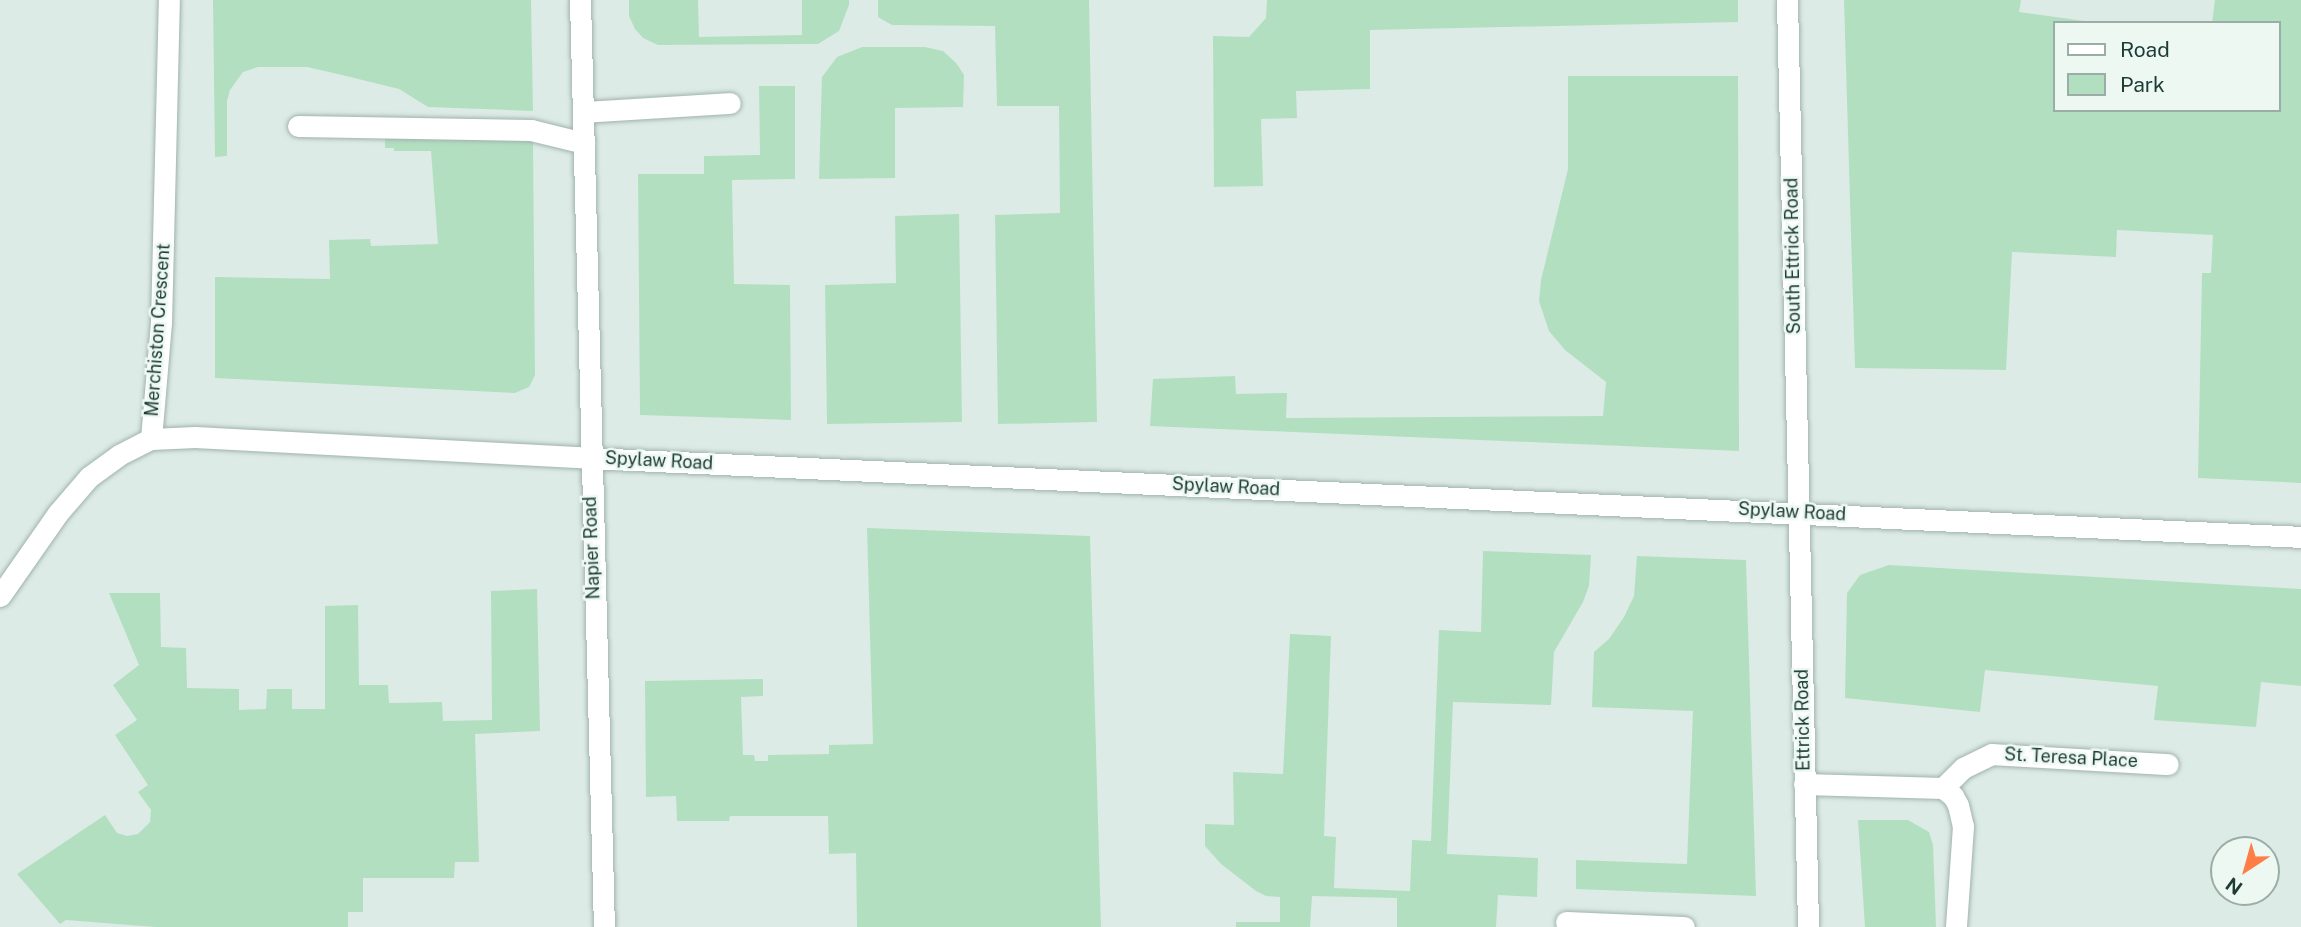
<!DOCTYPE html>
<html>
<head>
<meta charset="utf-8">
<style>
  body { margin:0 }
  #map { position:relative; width:2301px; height:927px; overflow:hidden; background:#ddebe6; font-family:"Public Sans",sans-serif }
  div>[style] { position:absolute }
  .green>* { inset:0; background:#b3dfc1 }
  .roads { filter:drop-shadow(0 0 2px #a0b3ae) drop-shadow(0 0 2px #a0b3ae) }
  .lane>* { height:21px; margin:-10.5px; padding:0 10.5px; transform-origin:10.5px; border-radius:10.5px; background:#fff }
  .street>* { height:21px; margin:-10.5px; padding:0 10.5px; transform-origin:10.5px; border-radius:10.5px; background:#fff }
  span { translate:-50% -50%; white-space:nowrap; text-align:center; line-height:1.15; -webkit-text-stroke:5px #eef8f3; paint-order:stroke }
  .street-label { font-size:18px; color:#1d3c36 }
  .legend { position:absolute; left:2053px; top:21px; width:228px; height:91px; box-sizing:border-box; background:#eef8f3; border:2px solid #9aada7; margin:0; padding:9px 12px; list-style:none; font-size:21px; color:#1d3c36 }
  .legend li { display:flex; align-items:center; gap:14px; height:35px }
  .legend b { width:35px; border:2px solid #9aada7 }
  .north { position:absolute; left:2210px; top:836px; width:70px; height:70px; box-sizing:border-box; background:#eef8f3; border:2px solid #9aada7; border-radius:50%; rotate:216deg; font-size:19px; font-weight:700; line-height:28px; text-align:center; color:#1d3c36 }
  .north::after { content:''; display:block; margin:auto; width:24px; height:32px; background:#ff7e48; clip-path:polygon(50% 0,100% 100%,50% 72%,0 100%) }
</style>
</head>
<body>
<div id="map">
  <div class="green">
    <i style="clip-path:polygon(213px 0,531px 0,533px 111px,428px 107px,399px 89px,342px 75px,307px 67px,258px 67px,243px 72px,230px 90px,227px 101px,227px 156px,215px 157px)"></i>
    <i style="clip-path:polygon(629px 0,698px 0,699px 37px,802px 35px,802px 0,849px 0,849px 5px,839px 31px,818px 44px,658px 45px,643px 38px,635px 29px,629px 16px)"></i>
    <i style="clip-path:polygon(878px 0,1089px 0,1097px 422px,998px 424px,995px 215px,1060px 213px,1059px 106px,997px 106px,995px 26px,892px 25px,878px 17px)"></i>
    <i style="clip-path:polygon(1267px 0,1738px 0,1738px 22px,1370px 30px,1370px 89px,1296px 91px,1297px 118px,1261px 119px,1263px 186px,1214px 187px,1213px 36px,1249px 37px,1266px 18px)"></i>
    <i style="clip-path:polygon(1844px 0,2021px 0,2019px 12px,2099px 23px,2054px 23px,2054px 110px,2278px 110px,2278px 23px,2212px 23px,2215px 0,2301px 0,2301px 483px,2198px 478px,2202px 273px,2211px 273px,2213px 235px,2117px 230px,2116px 257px,2012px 252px,2006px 370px,1855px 368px)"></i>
    <i style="clip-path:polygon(862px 47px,925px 47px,943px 51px,957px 64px,964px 75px,963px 107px,895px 108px,895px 178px,819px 179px,822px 77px,837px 57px)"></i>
    <i style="clip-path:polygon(1568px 76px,1738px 76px,1739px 451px,1150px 426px,1153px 379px,1235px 376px,1236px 394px,1287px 393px,1286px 418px,1603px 416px,1606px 382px,1565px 350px,1549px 331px,1539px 301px,1541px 280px,1568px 169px)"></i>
    <i style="clip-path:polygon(759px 86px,795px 86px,795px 179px,732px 180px,734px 284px,790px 285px,791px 420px,640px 415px,638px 174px,704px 174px,704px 156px,760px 155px)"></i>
    <i style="clip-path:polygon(385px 134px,533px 141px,535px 375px,529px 387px,515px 393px,215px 378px,215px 277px,330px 279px,329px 240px,370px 239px,371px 246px,438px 244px,431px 151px,394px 151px,394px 148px,385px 148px)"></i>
    <i style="clip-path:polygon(959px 214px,962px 422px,827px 424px,825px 285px,896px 283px,895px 216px)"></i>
    <i style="clip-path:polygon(867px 528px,1090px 536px,1101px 927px,857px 927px,856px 853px,829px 854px,828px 816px,730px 816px,729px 821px,677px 821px,676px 796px,646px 797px,645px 681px,763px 679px,763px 696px,741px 697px,743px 755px,754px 755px,755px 761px,768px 761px,768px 755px,829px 754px,829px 745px,873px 744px)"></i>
    <i style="clip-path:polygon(1483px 551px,1591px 555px,1589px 586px,1583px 602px,1554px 652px,1551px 705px,1453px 702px,1447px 854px,1538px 858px,1537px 897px,1498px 895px,1496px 927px,1397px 927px,1397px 898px,1312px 896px,1310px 927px,1236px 927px,1236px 922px,1280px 922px,1280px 897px,1266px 896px,1256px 891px,1221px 864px,1205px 846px,1205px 824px,1234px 825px,1233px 772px,1283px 774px,1290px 634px,1331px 636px,1324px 836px,1336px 837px,1334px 888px,1410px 891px,1412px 840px,1431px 841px,1439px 630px,1481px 632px)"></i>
    <i style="clip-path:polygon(1637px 556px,1746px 560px,1756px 896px,1576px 889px,1576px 860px,1687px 864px,1693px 711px,1592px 707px,1594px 652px,1609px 639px,1624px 617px,1634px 596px)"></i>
    <i style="clip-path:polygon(1889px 565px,2301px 589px,2301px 686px,2261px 682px,2256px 727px,2154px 720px,2158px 686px,1985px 670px,1980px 712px,1845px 698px,1847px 593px,1860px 575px)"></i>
    <i style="clip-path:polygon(537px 589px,540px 731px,475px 734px,479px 862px,455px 862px,454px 878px,363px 878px,363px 912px,348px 912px,348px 927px,155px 927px,66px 920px,60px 924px,17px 874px,105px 815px,117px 833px,127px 836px,138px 834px,150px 822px,151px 810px,138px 792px,148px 785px,115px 735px,137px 720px,113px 685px,139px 665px,109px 593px,160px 593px,161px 647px,186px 648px,187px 688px,239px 689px,239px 710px,266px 709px,267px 689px,292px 689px,292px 709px,325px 709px,325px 606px,358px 605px,359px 685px,388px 685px,389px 703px,442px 702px,443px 721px,492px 720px,491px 591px)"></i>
    <i style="clip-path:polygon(1858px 820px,1908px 820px,1929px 832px,1933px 845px,1936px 927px,1865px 927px)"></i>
  </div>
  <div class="roads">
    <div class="lane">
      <i style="left:583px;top:112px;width:147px;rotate:-3.5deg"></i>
      <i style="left:298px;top:126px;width:233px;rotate:1deg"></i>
      <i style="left:531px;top:130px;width:55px;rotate:13.8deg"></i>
    </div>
    <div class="street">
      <i style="left:580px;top:0;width:927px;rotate:88.52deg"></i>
      <i style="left:1787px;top:0;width:927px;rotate:88.7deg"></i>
      <i style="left:151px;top:439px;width:44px;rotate:-2.6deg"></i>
      <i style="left:195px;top:437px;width:396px;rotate:3deg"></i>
      <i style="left:590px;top:458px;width:1713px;rotate:2.64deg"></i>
      <i style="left:0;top:596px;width:101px;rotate:-55.1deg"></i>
      <i style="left:58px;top:513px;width:48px;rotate:-49.3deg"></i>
      <i style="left:89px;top:477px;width:37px;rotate:-36deg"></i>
      <i style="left:119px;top:455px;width:36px;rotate:-27deg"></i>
      <i style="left:151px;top:439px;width:116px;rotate:-85.1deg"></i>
      <i style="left:161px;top:323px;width:323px;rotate:-88.6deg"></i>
      <i style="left:1804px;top:784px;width:139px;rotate:1.6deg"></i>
      <i style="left:1943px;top:788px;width:13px;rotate:39deg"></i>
      <i style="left:1953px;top:796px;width:10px;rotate:61deg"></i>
      <i style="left:1958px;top:805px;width:22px;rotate:77deg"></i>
      <i style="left:1963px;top:826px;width:101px;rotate:94deg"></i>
      <i style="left:1943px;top:788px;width:28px;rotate:-45deg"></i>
      <i style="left:1963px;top:768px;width:32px;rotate:-26deg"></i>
      <i style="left:1992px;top:754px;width:176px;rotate:3.3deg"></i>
      <i style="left:1566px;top:922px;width:118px;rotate:2.4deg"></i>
    </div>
  </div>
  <div class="street-label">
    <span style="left:1793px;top:256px;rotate:-91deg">South Ettrick Road</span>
    <span style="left:158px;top:330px;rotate:-86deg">Merchiston Crescent</span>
    <span style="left:659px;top:461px;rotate:3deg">Spylaw Road</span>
    <span style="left:1226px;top:487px;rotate:3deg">Spylaw Road</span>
    <span style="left:1792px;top:512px;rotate:3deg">Spylaw Road</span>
    <span style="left:592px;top:548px;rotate:-92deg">Napier Road</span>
    <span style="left:1803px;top:720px;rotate:-91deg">Ettrick Road</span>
    <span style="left:2071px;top:758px;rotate:3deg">St. Teresa Place</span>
  </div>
  <ul class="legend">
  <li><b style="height:9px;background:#fff"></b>Road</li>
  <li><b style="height:19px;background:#b3dfc1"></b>Park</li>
  </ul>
  <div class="north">N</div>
</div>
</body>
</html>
